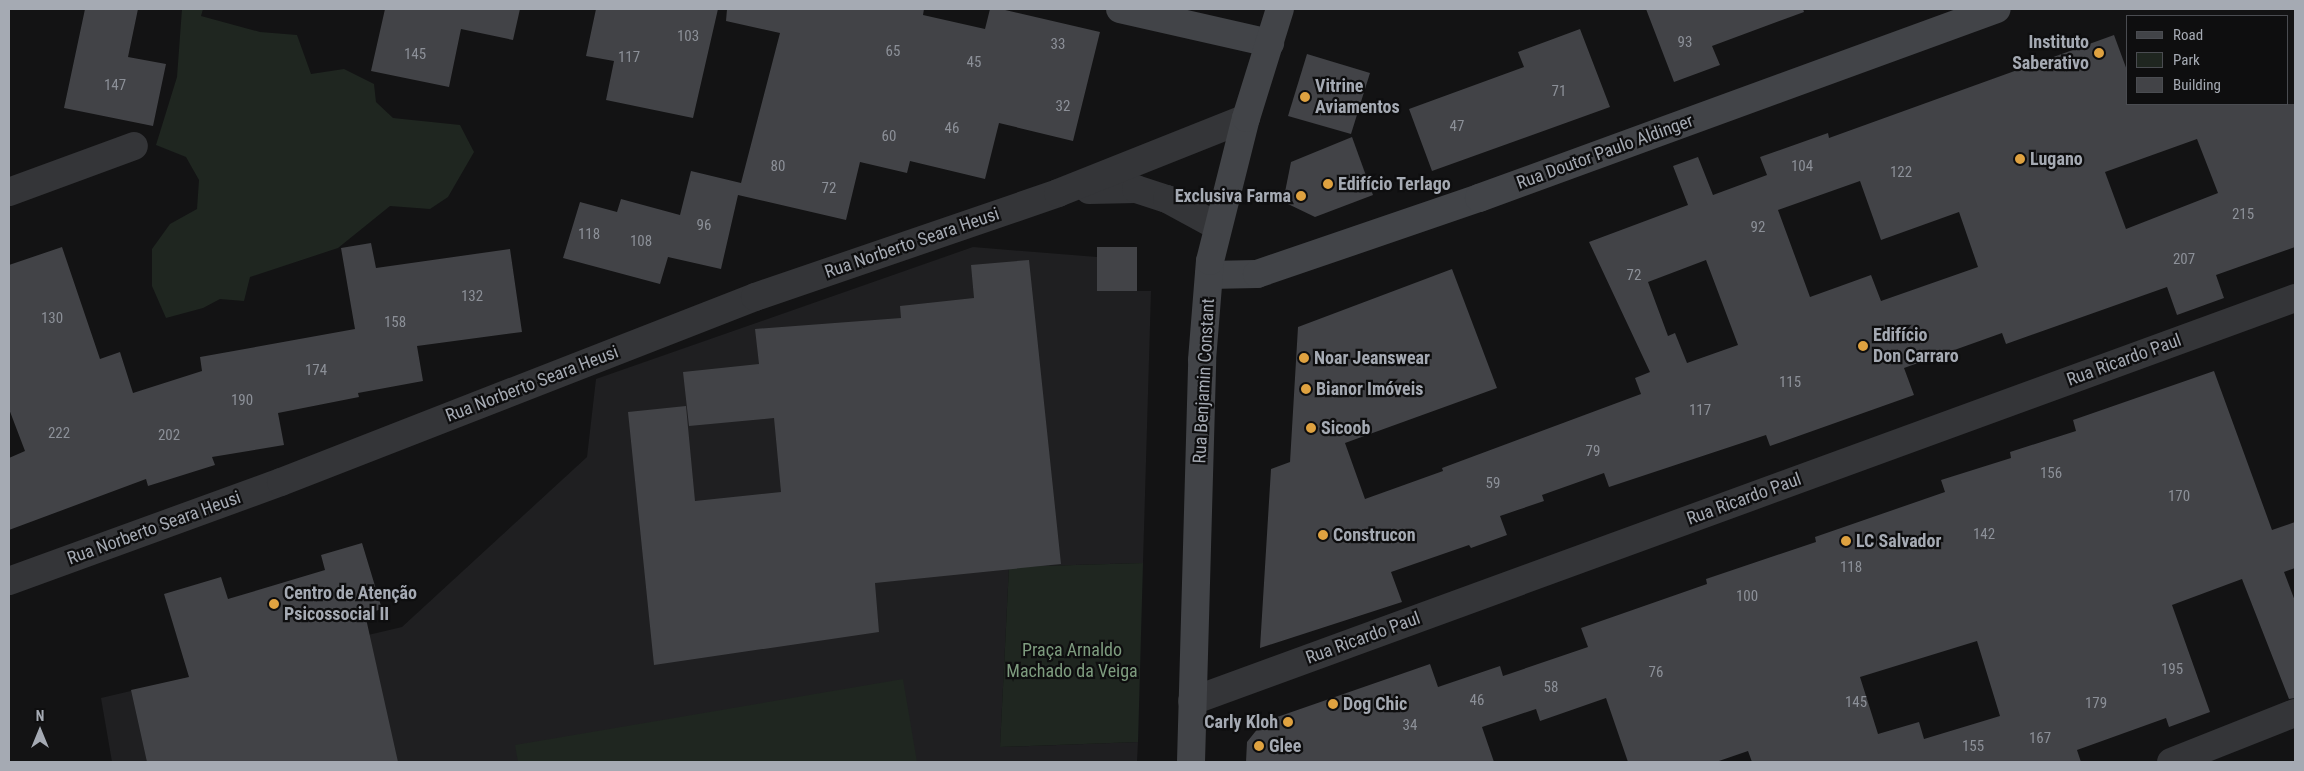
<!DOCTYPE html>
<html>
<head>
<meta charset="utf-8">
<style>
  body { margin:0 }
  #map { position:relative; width:2304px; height:771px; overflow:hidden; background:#131314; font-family:"Roboto Condensed",sans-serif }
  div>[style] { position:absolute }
  .built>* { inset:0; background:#1f1f21 }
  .green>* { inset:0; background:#1f2620 }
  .building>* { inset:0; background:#424347 }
  .street>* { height:28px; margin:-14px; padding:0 14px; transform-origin:14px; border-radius:14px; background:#343538 }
  .secondary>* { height:28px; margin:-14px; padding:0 14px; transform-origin:14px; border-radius:14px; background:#424448 }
  .dots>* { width:14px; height:14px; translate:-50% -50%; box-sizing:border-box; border:2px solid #0e0e0f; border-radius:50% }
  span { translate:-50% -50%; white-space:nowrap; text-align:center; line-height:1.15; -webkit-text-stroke:4.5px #0e0e0f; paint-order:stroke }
  .number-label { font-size:15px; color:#8c9098 }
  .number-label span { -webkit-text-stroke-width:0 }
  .poi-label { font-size:18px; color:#a5aab3; font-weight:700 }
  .right { translate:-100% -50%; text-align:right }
  .left { translate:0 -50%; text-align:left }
  .street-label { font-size:18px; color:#a5aab3 }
  .park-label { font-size:18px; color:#7e9c7f }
  .frame { position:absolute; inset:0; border:10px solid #a5aab3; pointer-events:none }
  .legend { position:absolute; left:2126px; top:15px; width:162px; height:90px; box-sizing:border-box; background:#0e0e0f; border:1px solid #4a4c51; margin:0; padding:6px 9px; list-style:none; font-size:15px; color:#a5aab3 }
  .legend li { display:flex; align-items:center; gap:10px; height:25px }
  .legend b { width:25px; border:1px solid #4a4c51 }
  .north { position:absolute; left:15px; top:706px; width:50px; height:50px; -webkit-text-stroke:4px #0e0e0f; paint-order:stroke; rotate:0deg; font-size:14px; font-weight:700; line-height:20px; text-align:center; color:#a5aab3 }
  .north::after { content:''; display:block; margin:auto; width:18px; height:22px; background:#a5aab3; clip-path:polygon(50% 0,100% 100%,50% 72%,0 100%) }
</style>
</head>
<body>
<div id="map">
  <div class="built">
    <i style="clip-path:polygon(973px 247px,1097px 257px,1097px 291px,1151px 291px,1143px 563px,1009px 567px,1000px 747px,1138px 742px,1137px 762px,112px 762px,101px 698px,402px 627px,587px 457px,596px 379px)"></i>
  </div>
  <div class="green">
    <i style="clip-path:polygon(182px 9px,203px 9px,201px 16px,260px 32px,297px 35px,311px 74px,344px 69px,374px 84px,376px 102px,393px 118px,460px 125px,474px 152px,448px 197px,430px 209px,390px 206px,338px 248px,250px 277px,244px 301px,220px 299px,203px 308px,166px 318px,152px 286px,152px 249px,170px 224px,197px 209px,199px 180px,186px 157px,156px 145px,177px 77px)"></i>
    <i style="clip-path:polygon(1143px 563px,1138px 742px,1000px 747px,1009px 567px)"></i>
    <i style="clip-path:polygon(903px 679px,917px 762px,518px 762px,515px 745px)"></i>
  </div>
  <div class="building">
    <i style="clip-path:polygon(85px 9px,138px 9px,128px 57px,166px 64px,153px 126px,64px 108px)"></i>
    <i style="clip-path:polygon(385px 9px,520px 9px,513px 40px,461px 29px,449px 87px,371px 71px)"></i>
    <i style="clip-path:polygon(596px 9px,718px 9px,693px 118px,606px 100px,614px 61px,586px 56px)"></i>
    <i style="clip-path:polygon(727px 9px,924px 9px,923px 15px,985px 29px,990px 9px,1001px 9px,1100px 32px,1073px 141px,999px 123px,985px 179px,910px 161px,907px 173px,860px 162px,846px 220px,738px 195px,721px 269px,668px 257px,660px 284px,563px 258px,580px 202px,617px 212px,621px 199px,680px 215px,691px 171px,741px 183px,780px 33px,726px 21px)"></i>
    <i style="clip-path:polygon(1646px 9px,1803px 9px,1804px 12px,1712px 46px,1720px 65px,1674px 82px)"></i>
    <i style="clip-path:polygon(1580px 29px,1610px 107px,1432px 171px,1409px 109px,1524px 67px,1518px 52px)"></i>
    <i style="clip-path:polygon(evenodd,2114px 35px,2128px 73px,2128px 104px,2295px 104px,2295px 247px,2216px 275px,2224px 298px,2177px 315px,2167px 287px,2006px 344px,2002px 333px,1904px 368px,1914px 395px,1770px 446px,1766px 435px,1609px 487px,1604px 473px,1542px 495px,1544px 501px,1500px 516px,1507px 535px,1471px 548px,1469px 545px,1391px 572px,1402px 602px,1260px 648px,1271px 469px,1290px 462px,1298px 327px,1452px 269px,1497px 388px,1345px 443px,1365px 499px,1443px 471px,1442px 468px,1641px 394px,1635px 378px,1650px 372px,1589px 242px,1688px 205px,1673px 166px,1698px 157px,1713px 195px,1767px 175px,1760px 157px,1828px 133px,1829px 138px,2114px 35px,2197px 139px,2218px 193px,2126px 229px,2105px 172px,2197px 139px,2114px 35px,1860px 181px,1881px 240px,1959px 212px,1978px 267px,1881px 301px,1871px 275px,1810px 297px,1778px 210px,1860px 181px,2114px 35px,1706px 260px,1738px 345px,1687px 363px,1675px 333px,1668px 336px,1648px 282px,1706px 260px)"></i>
    <i style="clip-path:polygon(1307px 54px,1370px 73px,1351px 134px,1288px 116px)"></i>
    <i style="clip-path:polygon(1352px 137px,1373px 195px,1315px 217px,1288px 204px,1285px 192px,1291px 162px)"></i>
    <i style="clip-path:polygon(371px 243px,376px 268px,510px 249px,522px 332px,417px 346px,423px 381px,358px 393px,359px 397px,278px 413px,284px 445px,212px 457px,215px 465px,148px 486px,146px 479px,9px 530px,9px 458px,25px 451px,9px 409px,9px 265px,62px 247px,100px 359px,120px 352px,133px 393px,202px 371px,200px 357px,355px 329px,341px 248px)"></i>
    <i style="clip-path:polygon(1097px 247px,1137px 247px,1137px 291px,1097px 291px)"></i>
    <i style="clip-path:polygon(1029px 260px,1061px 564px,875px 583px,879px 632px,654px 665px,628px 412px,686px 406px,695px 501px,781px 492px,774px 418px,689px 426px,683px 372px,759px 364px,755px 329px,901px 318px,900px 306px,974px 298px,971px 265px)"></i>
    <i style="clip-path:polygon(evenodd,2214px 371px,2272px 530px,2295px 522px,2295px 568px,2284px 572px,2295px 601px,2295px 698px,2289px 699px,2242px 579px,2172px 605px,2210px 712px,2169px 727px,2166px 718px,2077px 750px,2081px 762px,1752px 762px,1748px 751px,1716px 762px,1628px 762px,1606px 698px,1540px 721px,1536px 709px,1482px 727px,1494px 762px,1246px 762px,1247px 742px,1263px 722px,1430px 664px,1438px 687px,1500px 666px,1503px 676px,1588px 647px,1581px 628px,1707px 584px,1706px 579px,1816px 542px,1815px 537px,1945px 492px,1941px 480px,2011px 458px,2010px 452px,2076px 431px,2073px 420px,2214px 371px,1977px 641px,2000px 716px,1924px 739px,1919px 722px,1878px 734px,1860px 677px,1977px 641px)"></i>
    <i style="clip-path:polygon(362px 543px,382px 609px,365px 614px,398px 762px,147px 762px,131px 690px,189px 677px,164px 594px,221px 577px,228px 599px,325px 570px,321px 555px)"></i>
  </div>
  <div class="street">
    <i style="left:1089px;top:190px;width:47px;rotate:-1.2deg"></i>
    <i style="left:1136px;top:189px;width:33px;rotate:18deg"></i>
    <i style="left:1167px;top:199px;width:57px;rotate:28.4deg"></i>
    <i style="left:9px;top:192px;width:133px;rotate:-20.2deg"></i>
    <i style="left:9px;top:581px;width:289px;rotate:-20deg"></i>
    <i style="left:281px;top:482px;width:509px;rotate:-21.32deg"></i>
    <i style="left:755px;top:297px;width:320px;rotate:-18.9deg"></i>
    <i style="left:1058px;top:193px;width:202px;rotate:-21.7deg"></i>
    <i style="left:1192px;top:701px;width:1174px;rotate:-20.07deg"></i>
    <i style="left:2171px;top:762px;width:133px;rotate:-21.6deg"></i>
  </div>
  <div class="secondary">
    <i style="left:1120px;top:9px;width:154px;rotate:12.8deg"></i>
    <i style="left:1209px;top:275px;width:48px;rotate:-1.2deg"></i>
    <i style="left:1257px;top:274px;width:235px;rotate:-18.9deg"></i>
    <i style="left:1479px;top:198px;width:551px;rotate:-20.05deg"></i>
    <i style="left:1191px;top:762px;width:402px;rotate:-88.4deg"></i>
    <i style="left:1202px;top:360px;width:99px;rotate:-85.4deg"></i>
    <i style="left:1210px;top:261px;width:147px;rotate:-75.9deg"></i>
    <i style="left:1246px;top:118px;width:114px;rotate:-72.7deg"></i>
  </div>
  <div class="dots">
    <i style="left:2099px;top:53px;background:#dfa240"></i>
    <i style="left:1305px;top:97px;background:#dfa240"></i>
    <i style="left:2020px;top:159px;background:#dfa240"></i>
    <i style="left:1328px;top:184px;background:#dfa240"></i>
    <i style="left:1301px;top:196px;background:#dfa240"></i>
    <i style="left:1863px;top:346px;background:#dfa240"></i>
    <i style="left:1304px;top:358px;background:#dfa240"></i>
    <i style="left:1306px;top:389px;background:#dfa240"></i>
    <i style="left:1311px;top:428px;background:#dfa240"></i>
    <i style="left:1323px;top:535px;background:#dfa240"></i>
    <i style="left:1846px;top:541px;background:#dfa240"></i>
    <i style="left:274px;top:604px;background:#dfa240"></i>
    <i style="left:1333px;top:704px;background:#dfa240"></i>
    <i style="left:1288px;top:722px;background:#dfa240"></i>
    <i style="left:1259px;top:746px;background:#dfa240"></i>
  </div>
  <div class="number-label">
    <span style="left:688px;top:37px">103</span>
    <span style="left:1685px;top:43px">93</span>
    <span style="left:1058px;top:45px">33</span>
    <span style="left:893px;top:52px">65</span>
    <span style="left:415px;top:55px">145</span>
    <span style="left:629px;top:58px">117</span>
    <span style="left:974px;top:63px">45</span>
    <span style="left:115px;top:86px">147</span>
    <span style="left:1559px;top:92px">71</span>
    <span style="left:1063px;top:107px">32</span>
    <span style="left:1457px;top:127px">47</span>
    <span style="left:952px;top:129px">46</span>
    <span style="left:889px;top:137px">60</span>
    <span style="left:778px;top:167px">80</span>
    <span style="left:1802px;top:167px">104</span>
    <span style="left:1901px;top:173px">122</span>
    <span style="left:829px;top:189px">72</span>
    <span style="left:2243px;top:215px">215</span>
    <span style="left:704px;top:226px">96</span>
    <span style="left:1758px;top:228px">92</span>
    <span style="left:589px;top:235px">118</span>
    <span style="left:641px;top:242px">108</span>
    <span style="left:2184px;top:260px">207</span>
    <span style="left:1634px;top:276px">72</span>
    <span style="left:472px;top:297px">132</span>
    <span style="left:52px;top:319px">130</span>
    <span style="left:395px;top:323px">158</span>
    <span style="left:316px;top:371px">174</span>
    <span style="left:1790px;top:383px">115</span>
    <span style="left:242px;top:401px">190</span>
    <span style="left:1700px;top:411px">117</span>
    <span style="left:59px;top:434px">222</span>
    <span style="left:169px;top:436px">202</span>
    <span style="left:1593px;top:452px">79</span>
    <span style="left:2051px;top:474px">156</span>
    <span style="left:1493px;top:484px">59</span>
    <span style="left:2179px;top:497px">170</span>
    <span style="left:1984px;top:535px">142</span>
    <span style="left:1851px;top:568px">118</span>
    <span style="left:1747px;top:597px">100</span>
    <span style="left:2172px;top:670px">195</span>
    <span style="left:1656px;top:673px">76</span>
    <span style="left:1551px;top:688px">58</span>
    <span style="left:1477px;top:701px">46</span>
    <span style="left:1856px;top:703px">145</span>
    <span style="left:2096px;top:704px">179</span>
    <span style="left:1410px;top:726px">34</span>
    <span style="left:2040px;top:739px">167</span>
    <span style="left:1973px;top:747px">155</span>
  </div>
  <div class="poi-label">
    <span class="right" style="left:2089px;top:53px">Instituto<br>Saberativo</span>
    <span class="left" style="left:1315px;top:97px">Vitrine<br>Aviamentos</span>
    <span class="left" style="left:2030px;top:159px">Lugano</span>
    <span class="left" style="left:1338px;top:184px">Edifício Terlago</span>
    <span class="right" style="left:1291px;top:196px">Exclusiva Farma</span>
    <span class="left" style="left:1873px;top:346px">Edifício<br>Don Carraro</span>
    <span class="left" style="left:1314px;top:358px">Noar Jeanswear</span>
    <span class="left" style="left:1316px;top:389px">Bianor Imóveis</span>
    <span class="left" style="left:1321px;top:428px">Sicoob</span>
    <span class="left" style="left:1333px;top:535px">Construcon</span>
    <span class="left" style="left:1856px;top:541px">LC Salvador</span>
    <span class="left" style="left:284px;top:604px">Centro de Atenção<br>Psicossocial II</span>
    <span class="left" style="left:1343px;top:704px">Dog Chic</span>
    <span class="right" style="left:1278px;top:722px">Carly Kloh</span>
    <span class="left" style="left:1269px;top:746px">Glee</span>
  </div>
  <div class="street-label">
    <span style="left:1605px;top:152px;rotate:-20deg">Rua Doutor Paulo Aldinger</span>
    <span style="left:912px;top:243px;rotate:-19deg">Rua Norberto Seara Heusi</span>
    <span style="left:2124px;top:360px;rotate:-20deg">Rua Ricardo Paul</span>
    <span style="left:1204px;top:381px;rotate:-87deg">Rua Benjamin Constant</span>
    <span style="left:532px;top:384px;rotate:-21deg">Rua Norberto Seara Heusi</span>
    <span style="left:1744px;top:499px;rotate:-20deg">Rua Ricardo Paul</span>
    <span style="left:154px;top:528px;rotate:-20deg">Rua Norberto Seara Heusi</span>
    <span style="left:1363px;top:638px;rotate:-20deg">Rua Ricardo Paul</span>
  </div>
  <div class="park-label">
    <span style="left:1072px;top:661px">Praça Arnaldo<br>Machado da Veiga</span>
  </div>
  <div class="frame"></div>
  <ul class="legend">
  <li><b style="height:6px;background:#424448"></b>Road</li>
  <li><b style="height:14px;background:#1f2620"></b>Park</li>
  <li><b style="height:14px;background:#424347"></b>Building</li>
  </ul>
  <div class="north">N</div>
</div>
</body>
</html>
